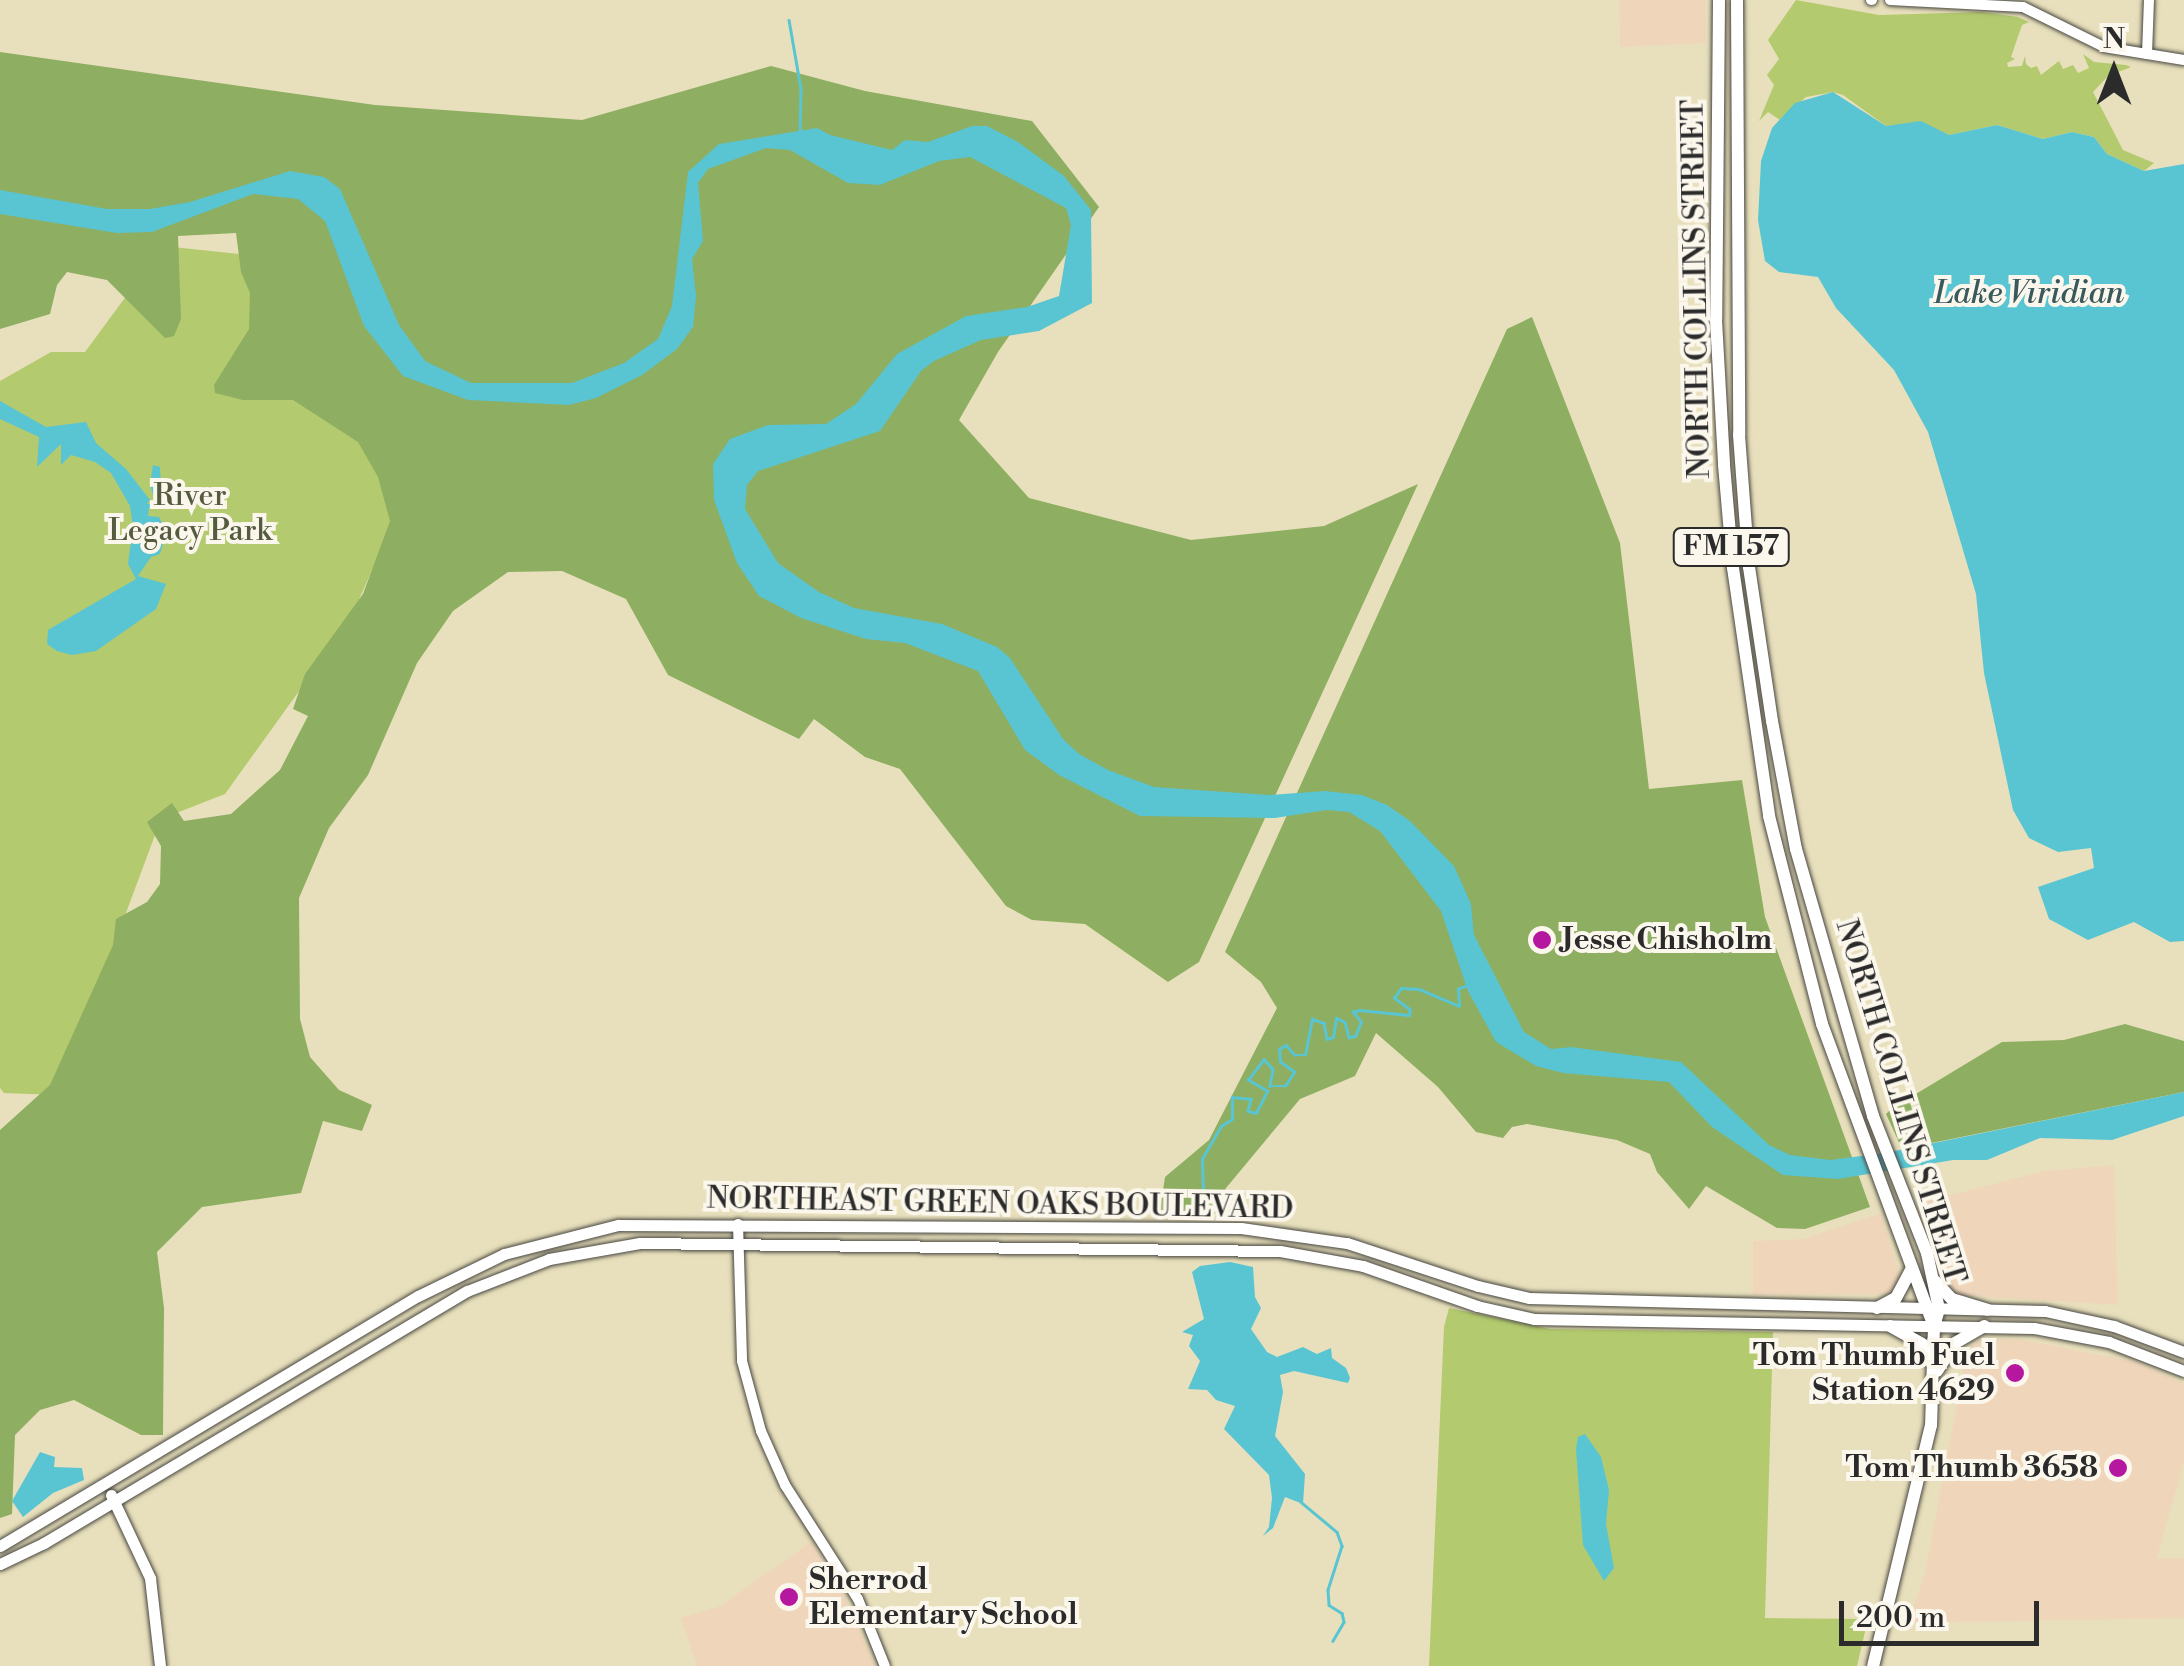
<!DOCTYPE html>
<html>
<head>
<meta charset="utf-8">
<style>
  body { margin:0 }
  #map { position:relative; width:2184px; height:1666px; overflow:hidden; background:#e8e0bc; font-family:"Libre Bodoni",serif }
  div>[style] { position:absolute }
  .built>* { inset:0; background:#efd6bb }
  .green>* { inset:0; background:#b3ca6e }
  .forest>* { inset:0; background:#8eae61 }
  .water>* { inset:0; background:#59c5d2 }
  .stream>* { height:2.5px; margin:-1.25px; padding:0 1.25px; transform-origin:1.25px; border-radius:1.25px; background:#59c5d2 }
  .roads { filter:drop-shadow(0 0 2px #474641) drop-shadow(0 0 2px #474641) }
  .tertiary>* { height:10px; margin:-5px; padding:0 5px; transform-origin:5px; border-radius:5px; background:#fff }
  .secondary>* { height:11px; margin:-5.5px; padding:0 5.5px; transform-origin:5.5px; border-radius:5.5px; background:#fff }
  .primary>* { height:12px; margin:-6px; padding:0 6px; transform-origin:6px; border-radius:6px; background:#fff }
  .dots>* { width:28px; height:28px; translate:-50% -50%; box-sizing:border-box; border:5px solid #fbf7ec; border-radius:50% }
  span { translate:-50% -50%; white-space:nowrap; text-align:center; line-height:1.15; -webkit-text-stroke:8px #fbf7ec; paint-order:stroke }
  .shield-label span { padding:2px 8px; background:#fbf7ec; border:2px solid; border-radius:8px; -webkit-text-stroke-width:0 }
  .shield-label { font-size:28px; color:#2b2b2b; font-weight:700 }
  .street-label { font-size:30px; color:#2b2b2b }
  .park-label { font-size:30px; color:#545b3f }
  .poi-label { font-size:30px; color:#2b2b2b; font-weight:700 }
  .left { translate:0 -50%; text-align:left }
  .right { translate:-100% -50%; text-align:right }
  .water-label { font-size:32px; color:#39595d; font-style:italic }
  .north { position:absolute; left:2064px; top:20px; width:100px; height:100px; -webkit-text-stroke:8px #fbf7ec; paint-order:stroke; rotate:0deg; font-size:28px; font-weight:700; line-height:40px; text-align:center; color:#2b2b2b }
  .north::after { content:''; display:block; margin:auto; width:35px; height:45px; background:#2b2b2b; clip-path:polygon(50% 0,100% 100%,50% 72%,0 100%) }
  .scale { position:absolute; left:1839px; top:1601px; width:200px; height:45px; box-sizing:border-box; border:5px solid #2b2b2b; border-top:0; padding-left:12px; font-size:30px; line-height:35px; white-space:nowrap; color:#2b2b2b; -webkit-text-stroke:8px #fbf7ec; paint-order:stroke }
</style>
</head>
<body>
<div id="map">
  <div class="built">
    <i style="clip-path:polygon(1619px 0,1705px 0,1706px 43px,1620px 47px)"></i>
    <i style="clip-path:polygon(2114px 1165px,2118px 1305px,1958px 1295px,1952px 1290px,1923px 1202px,2044px 1171px)"></i>
    <i style="clip-path:polygon(1881px 1213px,1899px 1275px,1894px 1288px,1886px 1294px,1753px 1295px,1753px 1241px,1803px 1239px)"></i>
    <i style="clip-path:polygon(1981px 1338px,2023px 1340px,2136px 1362px,2184px 1384px,2184px 1461px,2157px 1558px,2184px 1558px,2184px 1618px,1908px 1623px,1925px 1573px,1967px 1351px)"></i>
    <i style="clip-path:polygon(811px 1542px,841px 1588px,875px 1666px,697px 1666px,681px 1618px,720px 1606px)"></i>
  </div>
  <div class="green">
    <i style="clip-path:polygon(1796px 0,1879px 15px,1982px 12px,2018px 17px,2029px 22px,2022px 25px,2011px 57px,2015px 59px,2007px 63px,2008px 67px,2022px 66px,2025px 56px,2026px 64px,2031px 68px,2037px 66px,2041px 75px,2059px 61px,2063px 69px,2073px 65px,2078px 73px,2089px 68px,2083px 54px,2094px 62px,2126px 65px,2131px 67px,2108px 76px,2093px 92px,2123px 150px,2154px 163px,2144px 171px,2107px 154px,2094px 137px,2072px 132px,2043px 139px,1997px 125px,1949px 135px,1913px 124px,1886px 126px,1843px 95px,1833px 92px,1806px 97px,1780px 120px,1768px 112px,1759px 121px,1774px 85px,1767px 75px,1779px 59px,1768px 40px)"></i>
    <i style="clip-path:polygon(163px 246px,298px 260px,396px 462px,391px 527px,350px 620px,225px 794px,161px 819px,58px 1095px,4px 1093px,0 1088px,0 381px,51px 352px,85px 352px)"></i>
    <i style="clip-path:polygon(1449px 1308px,1550px 1329px,1773px 1332px,1765px 1618px,1868px 1619px,1857px 1666px,1429px 1666px,1444px 1327px)"></i>
  </div>
  <div class="forest">
    <i style="clip-path:polygon(0 52px,375px 105px,582px 120px,771px 66px,865px 91px,1032px 121px,1099px 207px,998px 352px,959px 420px,1029px 498px,1191px 540px,1324px 526px,1418px 484px,1199px 962px,1168px 982px,1085px 924px,1032px 920px,1006px 906px,900px 769px,865px 757px,814px 719px,799px 739px,668px 675px,626px 599px,562px 571px,508px 572px,453px 611px,417px 663px,368px 775px,329px 828px,299px 898px,300px 1019px,310px 1057px,339px 1090px,372px 1105px,362px 1131px,323px 1121px,301px 1193px,202px 1207px,157px 1252px,164px 1308px,163px 1435px,141px 1435px,74px 1400px,40px 1410px,15px 1435px,12px 1514px,0 1518px,0 1130px,50px 1085px,113px 945px,116px 919px,147px 902px,160px 884px,161px 846px,147px 822px,172px 803px,184px 821px,231px 814px,280px 770px,308px 716px,293px 709px,305px 674px,363px 594px,390px 521px,378px 477px,358px 442px,293px 400px,243px 400px,215px 393px,214px 385px,249px 329px,250px 293px,241px 272px,236px 233px,178px 236px,181px 319px,174px 336px,165px 338px,107px 280px,67px 272px,57px 285px,50px 314px,0 329px)"></i>
    <i style="clip-path:polygon(1532px 317px,1620px 543px,1649px 789px,1742px 780px,1765px 917px,1870px 1207px,1805px 1229px,1777px 1228px,1706px 1186px,1689px 1209px,1657px 1172px,1650px 1154px,1617px 1140px,1527px 1124px,1512px 1127px,1503px 1138px,1476px 1132px,1438px 1087px,1376px 1033px,1355px 1076px,1300px 1099px,1226px 1188px,1215px 1214px,1160px 1210px,1165px 1177px,1209px 1140px,1277px 1008px,1261px 982px,1225px 952px,1507px 329px)"></i>
    <i style="clip-path:polygon(2125px 1024px,2184px 1041px,2184px 1092px,1902px 1149px,1886px 1114px,1891px 1109px,2002px 1042px,2064px 1040px)"></i>
  </div>
  <div class="water">
    <i style="clip-path:polygon(1833px 92px,1886px 126px,1921px 121px,1949px 135px,1997px 125px,2043px 139px,2072px 132px,2094px 137px,2107px 154px,2144px 171px,2184px 164px,2184px 941px,2170px 942px,2134px 922px,2088px 940px,2049px 919px,2038px 887px,2094px 868px,2091px 848px,2058px 852px,2029px 838px,2013px 810px,1984px 673px,1976px 594px,1928px 432px,1894px 370px,1836px 308px,1818px 277px,1779px 272px,1765px 261px,1758px 220px,1761px 161px,1772px 128px,1795px 103px)"></i>
    <i style="clip-path:polygon(972px 126px,987px 126px,1018px 142px,1064px 176px,1091px 210px,1092px 303px,1039px 331px,981px 340px,934px 361px,921px 371px,880px 431px,758px 471px,747px 485px,745px 509px,778px 563px,819px 592px,854px 608px,942px 624px,997px 647px,1010px 658px,1063px 739px,1079px 754px,1108px 770px,1154px 787px,1269px 795px,1325px 791px,1362px 795px,1387px 805px,1410px 821px,1454px 866px,1471px 904px,1474px 935px,1524px 1032px,1551px 1049px,1571px 1047px,1681px 1062px,1769px 1145px,1790px 1155px,1830px 1160px,1885px 1153px,2184px 1092px,2184px 1116px,2112px 1140px,2040px 1138px,1987px 1160px,1953px 1160px,1838px 1179px,1783px 1175px,1712px 1127px,1669px 1082px,1563px 1073px,1536px 1066px,1496px 1042px,1468px 991px,1441px 911px,1380px 831px,1349px 812px,1327px 810px,1275px 818px,1140px 816px,1059px 775px,1025px 750px,978px 671px,905px 643px,866px 639px,801px 618px,759px 596px,737px 563px,714px 500px,713px 464px,730px 439px,768px 425px,826px 424px,856px 404px,897px 354px,948px 326px,966px 316px,1027px 307px,1059px 296px,1071px 225px,1066px 208px,970px 157px,939px 161px,880px 185px,848px 183px,790px 150px,766px 148px,708px 169px,698px 183px,703px 241px,692px 259px,696px 296px,693px 327px,677px 349px,642px 375px,596px 398px,569px 405px,468px 400px,403px 376px,364px 326px,325px 221px,298px 199px,253px 194px,152px 232px,117px 233px,0 214px,0 190px,107px 209px,150px 209px,190px 202px,290px 171px,324px 177px,340px 189px,399px 325px,425px 361px,471px 383px,572px 383px,624px 363px,658px 339px,672px 306px,688px 172px,719px 144px,817px 128px,830px 135px,892px 150px,905px 140px,928px 142px)"></i>
    <i style="clip-path:polygon(0 401px,46px 427px,86px 422px,96px 443px,126px 469px,150px 500px,147px 504px,156px 504px,150px 485px,153px 465px,160px 467px,162px 508px,149px 508px,148px 516px,159px 517px,162px 523px,150px 523px,148px 541px,164px 540px,160px 554px,151px 557px,138px 576px,166px 584px,156px 609px,96px 651px,72px 655px,57px 651px,47px 644px,48px 630px,136px 579px,128px 564px,133px 526px,130px 506px,111px 473px,95px 462px,71px 455px,61px 465px,61px 444px,37px 467px,39px 437px,0 419px)"></i>
    <i style="clip-path:polygon(1230px 1262px,1253px 1267px,1255px 1297px,1261px 1308px,1251px 1329px,1267px 1352px,1277px 1357px,1303px 1347px,1317px 1354px,1331px 1348px,1332px 1358px,1346px 1368px,1350px 1378px,1348px 1383px,1294px 1371px,1280px 1375px,1283px 1392px,1275px 1436px,1305px 1474px,1303px 1504px,1285px 1497px,1273px 1528px,1263px 1536px,1269px 1527px,1272px 1498px,1269px 1475px,1224px 1429px,1235px 1406px,1216px 1400px,1207px 1390px,1188px 1389px,1200px 1361px,1189px 1346px,1193px 1335px,1182px 1332px,1204px 1319px,1192px 1272px,1200px 1266px)"></i>
    <i style="clip-path:polygon(1585px 1434px,1601px 1457px,1609px 1490px,1606px 1524px,1614px 1568px,1604px 1581px,1583px 1545px,1576px 1449px,1578px 1437px)"></i>
    <i style="clip-path:polygon(40px 1452px,55px 1457px,54px 1467px,82px 1468px,84px 1480px,53px 1493px,23px 1517px,12px 1501px)"></i>
  </div>
  <div class="stream">
    <i style="left:789px;top:20px;width:70px;rotate:80.1deg"></i>
    <i style="left:801px;top:89px;width:43px;rotate:91.3deg"></i>
    <i style="left:1203px;top:1190px;width:31px;rotate:-92deg"></i>
    <i style="left:1202px;top:1159px;width:38px;rotate:-60deg"></i>
    <i style="left:1221px;top:1126px;width:13px;rotate:-32deg"></i>
    <i style="left:1232px;top:1119px;width:22px;rotate:-90deg"></i>
    <i style="left:1232px;top:1097px;width:19px;rotate:6deg"></i>
    <i style="left:1251px;top:1099px;width:12px;rotate:104deg"></i>
    <i style="left:1248px;top:1111px;width:8px;rotate:14deg"></i>
    <i style="left:1256px;top:1113px;width:25px;rotate:-63deg"></i>
    <i style="left:1267px;top:1091px;width:22px;rotate:-150deg"></i>
    <i style="left:1248px;top:1080px;width:26px;rotate:-53deg"></i>
    <i style="left:1264px;top:1059px;width:13px;rotate:48deg"></i>
    <i style="left:1273px;top:1069px;width:17px;rotate:100deg"></i>
    <i style="left:1270px;top:1086px;width:15px"></i>
    <i style="left:1285px;top:1086px;width:17px;rotate:-57deg"></i>
    <i style="left:1294px;top:1072px;width:17px;rotate:-144deg"></i>
    <i style="left:1280px;top:1062px;width:13px;rotate:-94deg"></i>
    <i style="left:1279px;top:1049px;width:8px;rotate:-30deg"></i>
    <i style="left:1286px;top:1045px;width:13px;rotate:48deg"></i>
    <i style="left:1295px;top:1055px;width:10px"></i>
    <i style="left:1305px;top:1055px;width:37px;rotate:-79deg"></i>
    <i style="left:1312px;top:1019px;width:13px;rotate:18deg"></i>
    <i style="left:1324px;top:1023px;width:16px;rotate:79deg"></i>
    <i style="left:1327px;top:1039px;width:6px;rotate:-18deg"></i>
    <i style="left:1333px;top:1037px;width:19px;rotate:-81deg"></i>
    <i style="left:1336px;top:1018px;width:10px;rotate:24deg"></i>
    <i style="left:1345px;top:1022px;width:16px;rotate:75deg"></i>
    <i style="left:1349px;top:1037px;width:6px;rotate:-9deg"></i>
    <i style="left:1355px;top:1036px;width:15px;rotate:-67deg"></i>
    <i style="left:1361px;top:1022px;width:13px;rotate:-129deg"></i>
    <i style="left:1353px;top:1012px;width:6px;rotate:-18deg"></i>
    <i style="left:1359px;top:1010px;width:50px;rotate:5.7deg"></i>
    <i style="left:1409px;top:1015px;width:5px;rotate:-79deg"></i>
    <i style="left:1410px;top:1010px;width:20px;rotate:-143deg"></i>
    <i style="left:1394px;top:998px;width:12px;rotate:-55deg"></i>
    <i style="left:1401px;top:988px;width:18px;rotate:3deg"></i>
    <i style="left:1419px;top:989px;width:43px;rotate:23deg"></i>
    <i style="left:1459px;top:1006px;width:17px;rotate:-93deg"></i>
    <i style="left:1458px;top:989px;width:8px;rotate:-23deg"></i>
    <i style="left:1301px;top:1502px;width:47px;rotate:39.8deg"></i>
    <i style="left:1337px;top:1532px;width:15px;rotate:70deg"></i>
    <i style="left:1342px;top:1546px;width:46px;rotate:107.7deg"></i>
    <i style="left:1328px;top:1590px;width:15px;rotate:86deg"></i>
    <i style="left:1329px;top:1605px;width:15px;rotate:32deg"></i>
    <i style="left:1342px;top:1613px;width:9px;rotate:77deg"></i>
    <i style="left:1344px;top:1622px;width:22px;rotate:120deg"></i>
  </div>
  <div class="roads">
    <div class="tertiary">
      <i style="left:1871px;top:0;width:1px"></i>
      <i style="left:1890px;top:0;width:133px;rotate:3deg"></i>
      <i style="left:2023px;top:7px;width:90px;rotate:26.3deg"></i>
      <i style="left:2104px;top:47px;width:81px;rotate:9.2deg"></i>
      <i style="left:2147px;top:54px;width:54px;rotate:-87.9deg"></i>
      <i style="left:738px;top:1224px;width:137px;rotate:88.3deg"></i>
      <i style="left:742px;top:1361px;width:73px;rotate:74.8deg"></i>
      <i style="left:761px;top:1431px;width:59px;rotate:66deg"></i>
      <i style="left:785px;top:1485px;width:135px;rotate:57.4deg"></i>
      <i style="left:858px;top:1599px;width:72px;rotate:68.1deg"></i>
    </div>
    <div class="secondary">
      <i style="left:111px;top:1495px;width:92px;rotate:64.8deg"></i>
      <i style="left:150px;top:1578px;width:89px;rotate:83.5deg"></i>
      <i style="left:0;top:1546px;width:487px;rotate:-30.9deg"></i>
      <i style="left:418px;top:1296px;width:96px;rotate:-26deg"></i>
      <i style="left:504px;top:1254px;width:118px;rotate:-14.3deg"></i>
      <i style="left:618px;top:1225px;width:623px;rotate:0.28deg"></i>
      <i style="left:1241px;top:1228px;width:107px;rotate:8.1deg"></i>
      <i style="left:1347px;top:1243px;width:138px;rotate:18.2deg"></i>
      <i style="left:1478px;top:1286px;width:52px;rotate:13.2deg"></i>
      <i style="left:1529px;top:1298px;width:516px;rotate:1.44deg"></i>
      <i style="left:2045px;top:1311px;width:71px;rotate:12.3deg"></i>
      <i style="left:2114px;top:1326px;width:75px;rotate:20.4deg"></i>
      <i style="left:0;top:1564px;width:49px;rotate:-25.5deg"></i>
      <i style="left:44px;top:1543px;width:492px;rotate:-30.8deg"></i>
      <i style="left:467px;top:1291px;width:88px;rotate:-21.3deg"></i>
      <i style="left:549px;top:1259px;width:92px;rotate:-10deg"></i>
      <i style="left:640px;top:1243px;width:640px;rotate:0.72deg"></i>
      <i style="left:1280px;top:1251px;width:84px;rotate:10.2deg"></i>
      <i style="left:1363px;top:1266px;width:121px;rotate:19.3deg"></i>
      <i style="left:1477px;top:1306px;width:58px;rotate:12.8deg"></i>
      <i style="left:1534px;top:1319px;width:500px;rotate:1.03deg"></i>
      <i style="left:2034px;top:1328px;width:76px;rotate:10.6deg"></i>
      <i style="left:2109px;top:1342px;width:80px;rotate:21.1deg"></i>
    </div>
    <div class="primary">
      <i style="left:1719px;top:0;width:320px;rotate:90.5deg"></i>
      <i style="left:1716px;top:320px;width:145px;rotate:86.8deg"></i>
      <i style="left:1724px;top:465px;width:103px;rotate:85deg"></i>
      <i style="left:1733px;top:568px;width:251px;rotate:81.7deg"></i>
      <i style="left:1769px;top:816px;width:215px;rotate:75.7deg"></i>
      <i style="left:1822px;top:1024px;width:322px;rotate:69.7deg"></i>
      <i style="left:1737px;top:0;width:435px;rotate:89.7deg"></i>
      <i style="left:1739px;top:435px;width:132px;rotate:85.7deg"></i>
      <i style="left:1749px;top:567px;width:156px;rotate:81.5deg"></i>
      <i style="left:1772px;top:721px;width:130px;rotate:79.4deg"></i>
      <i style="left:1796px;top:849px;width:278px;rotate:73.9deg"></i>
      <i style="left:1873px;top:1116px;width:147px;rotate:68.5deg"></i>
      <i style="left:1927px;top:1253px;width:57px;rotate:77.9deg"></i>
      <i style="left:1939px;top:1309px;width:18px;rotate:106deg"></i>
      <i style="left:1934px;top:1326px;width:99px;rotate:91.7deg"></i>
      <i style="left:1931px;top:1425px;width:248px;rotate:103.5deg"></i>
      <i style="left:1935px;top:1281px;width:25px;rotate:47deg"></i>
      <i style="left:1952px;top:1299px;width:37px;rotate:17deg"></i>
      <i style="left:1877px;top:1308px;width:21px;rotate:-28deg"></i>
      <i style="left:1896px;top:1298px;width:34px;rotate:-62deg"></i>
      <i style="left:1890px;top:1326px;width:37px;rotate:29deg"></i>
      <i style="left:1922px;top:1344px;width:25px;rotate:63deg"></i>
      <i style="left:1937px;top:1371px;width:33px;rotate:-57deg"></i>
      <i style="left:1955px;top:1343px;width:34px;rotate:-30deg"></i>
    </div>
  </div>
  <div class="dots">
    <i style="left:1542px;top:940px;background:#b5179e"></i>
    <i style="left:2015px;top:1373px;background:#b5179e"></i>
    <i style="left:2118px;top:1468px;background:#b5179e"></i>
    <i style="left:789px;top:1597px;background:#b5179e"></i>
  </div>
  <div class="shield-label">
    <span style="left:1731px;top:547px">FM 157</span>
  </div>
  <div class="street-label">
    <span style="left:1697px;top:289px;rotate:-91deg">NORTH COLLINS STREET</span>
    <span style="left:1900px;top:1102px;rotate:73deg">NORTH COLLINS STREET</span>
    <span style="left:1000px;top:1204px;rotate:1deg">NORTHEAST GREEN OAKS BOULEVARD</span>
  </div>
  <div class="park-label">
    <span style="left:190px;top:513px">River<br>Legacy Park</span>
  </div>
  <div class="poi-label">
    <span class="left" style="left:1562px;top:940px">Jesse Chisholm</span>
    <span class="right" style="left:1995px;top:1373px">Tom Thumb Fuel<br>Station 4629</span>
    <span class="right" style="left:2098px;top:1468px">Tom Thumb 3658</span>
    <span class="left" style="left:809px;top:1597px">Sherrod<br>Elementary School</span>
  </div>
  <div class="water-label">
    <span style="left:2029px;top:293px">Lake Viridian</span>
  </div>
  <div class="north">N</div>
  <div class="scale">200 m</div>
</div>
</body>
</html>
